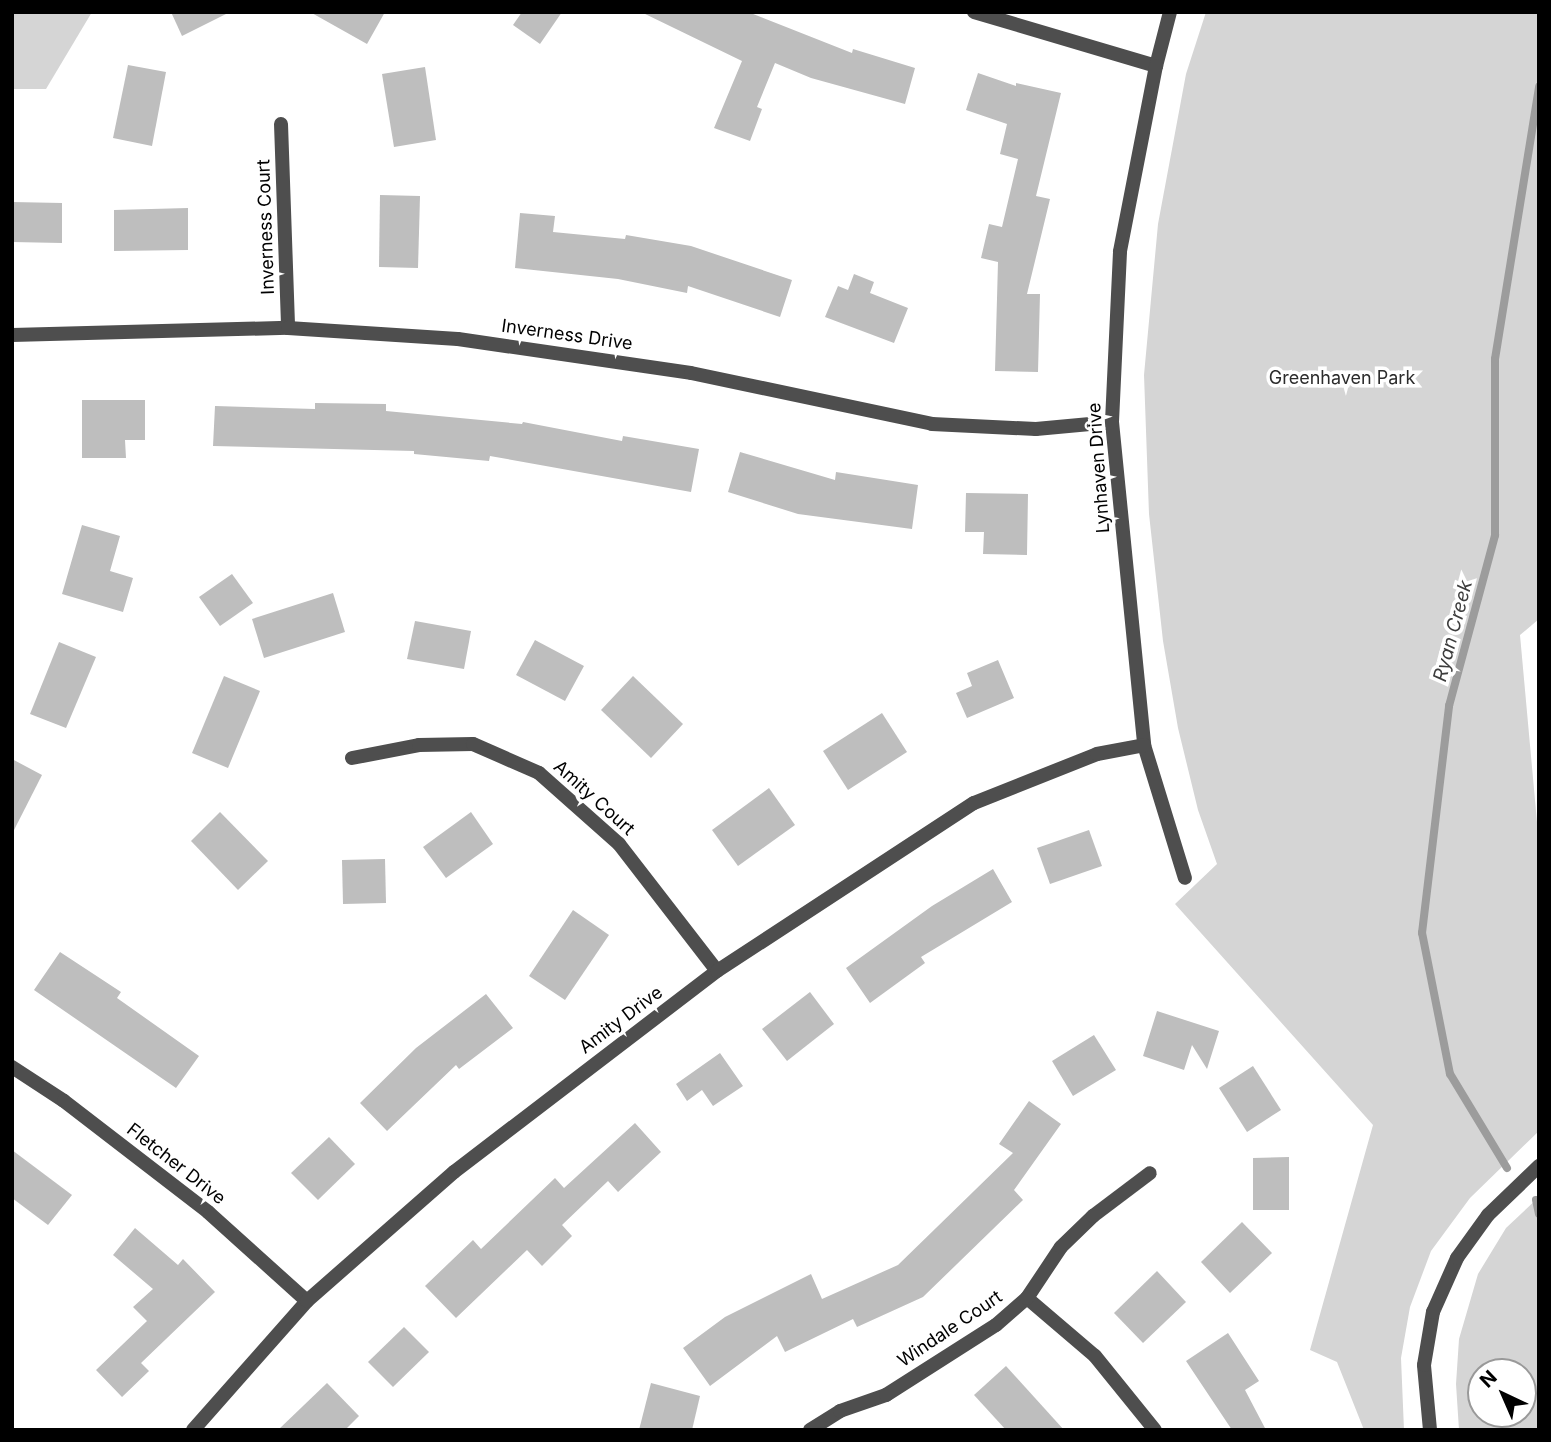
<!DOCTYPE html>
<html>
<head>
<meta charset="utf-8">
<style>
  body { margin:0 }
  #map { position:relative; width:1551px; height:1442px; overflow:hidden; background:#fff; font-family:Inter,sans-serif }
  div>[style] { position:absolute }
  .green>* { inset:0; background:#d5d5d5 }
  .stream>* { height:8px; margin:-4px; padding:0 4px; transform-origin:4px; border-radius:4px; background:#9c9c9c }
  .building>* { inset:0; background:#bebebe }
  .minor>* { height:14px; margin:-7px; padding:0 7px; transform-origin:7px; border-radius:7px; background:#4e4e4e }
  span { translate:-50% -50%; white-space:nowrap; text-align:center; line-height:1.15; -webkit-text-stroke:7px #fff; paint-order:stroke }
  .street-label { font-size:18px; color:#000 }
  .park-label { font-size:18px; color:#2c2c2c }
  .water-label { font-size:19px; color:#3d3d3d; font-style:italic }
  .frame { position:absolute; inset:0; border:14px solid #000; pointer-events:none }
  .north { position:absolute; left:1467px; top:1358px; width:70px; height:70px; box-sizing:border-box; background:#fff; border:2px solid #999; border-radius:50%; rotate:316deg; font-size:19px; font-weight:700; line-height:28px; text-align:center; color:#000 }
  .north::after { content:''; display:block; margin:auto; width:24px; height:32px; background:#000; clip-path:polygon(50% 0,100% 100%,50% 72%,0 100%) }
</style>
</head>
<body>
<div id="map">
  <div class="green">
    <i style="clip-path:polygon(12px 12px,92px 12px,46px 89px,12px 89px)"></i>
    <i style="clip-path:polygon(1206px 12px,1539px 12px,1539px 619px,1520px 635px,1539px 844px,1539px 1131px,1470px 1198px,1431px 1251px,1410px 1307px,1401px 1358px,1404px 1430px,1364px 1430px,1337px 1362px,1310px 1350px,1373px 1125px,1175px 904px,1217px 864px,1198px 810px,1178px 728px,1163px 641px,1149px 514px,1144px 375px,1158px 224px,1186px 74px)"></i>
    <i style="clip-path:polygon(evenodd,1539px 1197px,1539px 1430px,1459px 1430px,1456px 1384px,1459px 1339px,1478px 1274px,1506px 1228px,1539px 1197px,1481px 1372px,1523px 1372px,1523px 1414px,1481px 1414px,1481px 1372px)"></i>
  </div>
  <div class="stream">
    <i style="left:1507px;top:1168px;width:110px;rotate:-121.2deg"></i>
    <i style="left:1450px;top:1074px;width:144px;rotate:-101.2deg"></i>
    <i style="left:1422px;top:933px;width:229px;rotate:-83.2deg"></i>
    <i style="left:1449px;top:706px;width:177px;rotate:-74.9deg"></i>
    <i style="left:1495px;top:535px;width:176px;rotate:-90deg"></i>
    <i style="left:1495px;top:359px;width:276px;rotate:-80.8deg"></i>
    <i style="left:1536px;top:1200px;width:14px;rotate:78deg"></i>
  </div>
  <div class="building">
    <i style="clip-path:polygon(171px 12px,230px 12px,182px 36px)"></i>
    <i style="clip-path:polygon(310px 12px,385px 12px,367px 44px)"></i>
    <i style="clip-path:polygon(522px 12px,562px 12px,540px 44px,513px 25px)"></i>
    <i style="clip-path:polygon(641px 12px,748px 12px,852px 53px,853px 49px,915px 68px,905px 104px,811px 78px,775px 63px,757px 107px,762px 109px,750px 141px,714px 128px,742px 61px)"></i>
    <i style="clip-path:polygon(128px 65px,166px 72px,152px 146px,113px 138px)"></i>
    <i style="clip-path:polygon(425px 67px,436px 140px,394px 147px,382px 74px)"></i>
    <i style="clip-path:polygon(978px 73px,1016px 86px,1016px 83px,1061px 93px,1036px 196px,1050px 199px,1027px 294px,1040px 294px,1038px 372px,995px 371px,998px 262px,981px 258px,989px 224px,1002px 227px,1018px 159px,1000px 154px,1007px 124px,966px 110px)"></i>
    <i style="clip-path:polygon(380px 195px,420px 196px,418px 268px,379px 267px)"></i>
    <i style="clip-path:polygon(12px 202px,62px 203px,62px 243px,12px 242px)"></i>
    <i style="clip-path:polygon(188px 208px,188px 250px,114px 251px,114px 210px)"></i>
    <i style="clip-path:polygon(520px 213px,555px 216px,553px 232px,625px 239px,626px 235px,691px 246px,792px 280px,780px 317px,688px 286px,687px 293px,618px 279px,515px 268px)"></i>
    <i style="clip-path:polygon(854px 274px,874px 282px,870px 293px,908px 308px,894px 343px,825px 317px,838px 286px,848px 290px)"></i>
    <i style="clip-path:polygon(82px 400px,145px 400px,145px 440px,125px 440px,126px 458px,82px 458px)"></i>
    <i style="clip-path:polygon(315px 403px,386px 404px,386px 411px,522px 424px,523px 422px,622px 441px,623px 436px,699px 449px,691px 492px,490px 456px,489px 461px,414px 454px,414px 451px,213px 446px,215px 406px,315px 409px)"></i>
    <i style="clip-path:polygon(740px 452px,835px 480px,836px 472px,918px 485px,912px 529px,798px 514px,728px 492px)"></i>
    <i style="clip-path:polygon(966px 493px,1028px 494px,1027px 555px,983px 554px,984px 532px,965px 532px)"></i>
    <i style="clip-path:polygon(82px 525px,120px 536px,110px 571px,133px 578px,123px 612px,62px 594px)"></i>
    <i style="clip-path:polygon(232px 574px,253px 603px,220px 626px,199px 597px)"></i>
    <i style="clip-path:polygon(333px 593px,345px 632px,264px 658px,252px 619px)"></i>
    <i style="clip-path:polygon(415px 621px,471px 631px,464px 669px,407px 659px)"></i>
    <i style="clip-path:polygon(535px 640px,584px 666px,565px 701px,516px 675px)"></i>
    <i style="clip-path:polygon(59px 642px,96px 657px,66px 728px,30px 714px)"></i>
    <i style="clip-path:polygon(998px 660px,1014px 698px,967px 718px,956px 693px,972px 686px,967px 673px)"></i>
    <i style="clip-path:polygon(224px 676px,260px 691px,228px 768px,192px 753px)"></i>
    <i style="clip-path:polygon(633px 676px,683px 724px,651px 758px,601px 710px)"></i>
    <i style="clip-path:polygon(882px 713px,907px 752px,848px 790px,823px 751px)"></i>
    <i style="clip-path:polygon(12px 759px,42px 775px,12px 834px)"></i>
    <i style="clip-path:polygon(769px 788px,795px 825px,738px 866px,712px 830px)"></i>
    <i style="clip-path:polygon(220px 812px,268px 861px,238px 890px,191px 841px)"></i>
    <i style="clip-path:polygon(471px 812px,493px 844px,446px 878px,423px 847px)"></i>
    <i style="clip-path:polygon(1089px 830px,1102px 866px,1050px 884px,1037px 848px)"></i>
    <i style="clip-path:polygon(385px 859px,386px 903px,343px 904px,342px 860px)"></i>
    <i style="clip-path:polygon(993px 869px,1012px 902px,921px 957px,925px 963px,870px 1003px,846px 968px,932px 906px)"></i>
    <i style="clip-path:polygon(573px 910px,609px 935px,565px 1000px,529px 976px)"></i>
    <i style="clip-path:polygon(60px 952px,121px 992px,117px 998px,199px 1056px,176px 1088px,34px 990px)"></i>
    <i style="clip-path:polygon(810px 992px,834px 1024px,787px 1061px,762px 1029px)"></i>
    <i style="clip-path:polygon(486px 994px,513px 1028px,459px 1069px,456px 1065px,387px 1131px,360px 1103px,416px 1048px)"></i>
    <i style="clip-path:polygon(1157px 1011px,1219px 1031px,1207px 1069px,1192px 1045px,1184px 1070px,1143px 1056px)"></i>
    <i style="clip-path:polygon(1094px 1035px,1116px 1070px,1073px 1096px,1052px 1061px)"></i>
    <i style="clip-path:polygon(720px 1053px,743px 1086px,713px 1106px,702px 1090px,687px 1101px,676px 1084px)"></i>
    <i style="clip-path:polygon(1253px 1066px,1281px 1110px,1247px 1132px,1219px 1088px)"></i>
    <i style="clip-path:polygon(1029px 1101px,1061px 1124px,1014px 1190px,1023px 1200px,923px 1297px,857px 1327px,853px 1319px,785px 1352px,777px 1336px,710px 1386px,683px 1348px,725px 1317px,811px 1274px,822px 1299px,898px 1265px,1013px 1153px,999px 1144px)"></i>
    <i style="clip-path:polygon(635px 1123px,661px 1152px,618px 1192px,608px 1181px,562px 1225px,572px 1236px,542px 1266px,527px 1250px,456px 1318px,425px 1286px,473px 1240px,481px 1249px,555px 1178px,564px 1188px)"></i>
    <i style="clip-path:polygon(329px 1137px,355px 1164px,318px 1200px,291px 1173px)"></i>
    <i style="clip-path:polygon(12px 1150px,72px 1195px,48px 1225px,12px 1198px)"></i>
    <i style="clip-path:polygon(1289px 1157px,1289px 1210px,1253px 1210px,1253px 1158px)"></i>
    <i style="clip-path:polygon(1242px 1222px,1272px 1253px,1230px 1293px,1201px 1262px)"></i>
    <i style="clip-path:polygon(135px 1228px,178px 1265px,183px 1259px,215px 1292px,141px 1363px,149px 1371px,122px 1397px,96px 1370px,147px 1321px,133px 1307px,153px 1289px,113px 1255px)"></i>
    <i style="clip-path:polygon(1157px 1271px,1186px 1302px,1143px 1343px,1114px 1313px)"></i>
    <i style="clip-path:polygon(404px 1327px,429px 1352px,393px 1387px,368px 1362px)"></i>
    <i style="clip-path:polygon(1228px 1333px,1259px 1381px,1245px 1390px,1266px 1430px,1232px 1430px,1186px 1361px)"></i>
    <i style="clip-path:polygon(1006px 1366px,1064px 1430px,1006px 1430px,974px 1395px)"></i>
    <i style="clip-path:polygon(327px 1383px,359px 1416px,345px 1430px,278px 1430px)"></i>
    <i style="clip-path:polygon(651px 1383px,700px 1396px,692px 1430px,639px 1430px)"></i>
  </div>
  <div class="minor">
    <i style="left:974px;top:12px;width:190px;rotate:16.5deg"></i>
    <i style="left:1170px;top:12px;width:56px;rotate:104.5deg"></i>
    <i style="left:1156px;top:66px;width:189px;rotate:101deg"></i>
    <i style="left:1120px;top:252px;width:170px;rotate:92.7deg"></i>
    <i style="left:1112px;top:422px;width:325px;rotate:84.3deg"></i>
    <i style="left:1144px;top:745px;width:139px;rotate:72.9deg"></i>
    <i style="left:281px;top:124px;width:204px;rotate:88deg"></i>
    <i style="left:12px;top:335px;width:276px;rotate:-1.5deg"></i>
    <i style="left:288px;top:328px;width:170px;rotate:3.7deg"></i>
    <i style="left:458px;top:339px;width:235px;rotate:8.3deg"></i>
    <i style="left:691px;top:373px;width:246px;rotate:11.9deg"></i>
    <i style="left:932px;top:424px;width:104px;rotate:2.8deg"></i>
    <i style="left:1036px;top:429px;width:76px;rotate:-5.3deg"></i>
    <i style="left:352px;top:758px;width:68px;rotate:-11deg"></i>
    <i style="left:419px;top:745px;width:54px;rotate:-1.1deg"></i>
    <i style="left:473px;top:744px;width:72px;rotate:23.7deg"></i>
    <i style="left:539px;top:773px;width:107px;rotate:41.6deg"></i>
    <i style="left:619px;top:844px;width:160px;rotate:52.3deg"></i>
    <i style="left:12px;top:1067px;width:62px;rotate:33.2deg"></i>
    <i style="left:64px;top:1101px;width:182px;rotate:37.6deg"></i>
    <i style="left:208px;top:1212px;width:133px;rotate:42deg"></i>
    <i style="left:1027px;top:1298px;width:89px;rotate:40.5deg"></i>
    <i style="left:1095px;top:1356px;width:95px;rotate:51deg"></i>
    <i style="left:193px;top:1430px;width:172px;rotate:-48.5deg"></i>
    <i style="left:307px;top:1301px;width:196px;rotate:-41.3deg"></i>
    <i style="left:454px;top:1172px;width:331px;rotate:-37.4deg"></i>
    <i style="left:717px;top:971px;width:307px;rotate:-33.2deg"></i>
    <i style="left:974px;top:803px;width:132px;rotate:-21.7deg"></i>
    <i style="left:1097px;top:754px;width:48px;rotate:-10.8deg"></i>
    <i style="left:810px;top:1430px;width:36px;rotate:-32deg"></i>
    <i style="left:840px;top:1411px;width:49px;rotate:-19.2deg"></i>
    <i style="left:886px;top:1395px;width:130px;rotate:-32.5deg"></i>
    <i style="left:996px;top:1325px;width:41px;rotate:-41.1deg"></i>
    <i style="left:1027px;top:1298px;width:61px;rotate:-56.3deg"></i>
    <i style="left:1061px;top:1247px;width:45px;rotate:-44.1deg"></i>
    <i style="left:1093px;top:1216px;width:71px;rotate:-37deg"></i>
    <i style="left:1430px;top:1430px;width:65px;rotate:-95.3deg"></i>
    <i style="left:1424px;top:1365px;width:54px;rotate:-80.4deg"></i>
    <i style="left:1433px;top:1312px;width:59px;rotate:-66deg"></i>
    <i style="left:1457px;top:1258px;width:53px;rotate:-54.2deg"></i>
    <i style="left:1488px;top:1215px;width:71px;rotate:-43.9deg"></i>
  </div>
  <div class="street-label">
    <span style="left:266px;top:227px;rotate:-92deg">Inverness Court</span>
    <span style="left:567px;top:335px;rotate:8deg">Inverness Drive</span>
    <span style="left:1099px;top:468px;rotate:-94deg">Lynhaven Drive</span>
    <span style="left:594px;top:798px;rotate:42deg">Amity Court</span>
    <span style="left:621px;top:1020px;rotate:-37deg">Amity Drive</span>
    <span style="left:176px;top:1164px;rotate:38deg">Fletcher Drive</span>
    <span style="left:950px;top:1329px;rotate:-34deg">Windale Court</span>
  </div>
  <div class="park-label">
    <span style="left:1342px;top:378px">Greenhaven Park</span>
  </div>
  <div class="water-label">
    <span style="left:1453px;top:631px;rotate:-75deg">Ryan Creek</span>
  </div>
  <div class="frame"></div>
  <div class="north">N</div>
</div>
</body>
</html>
